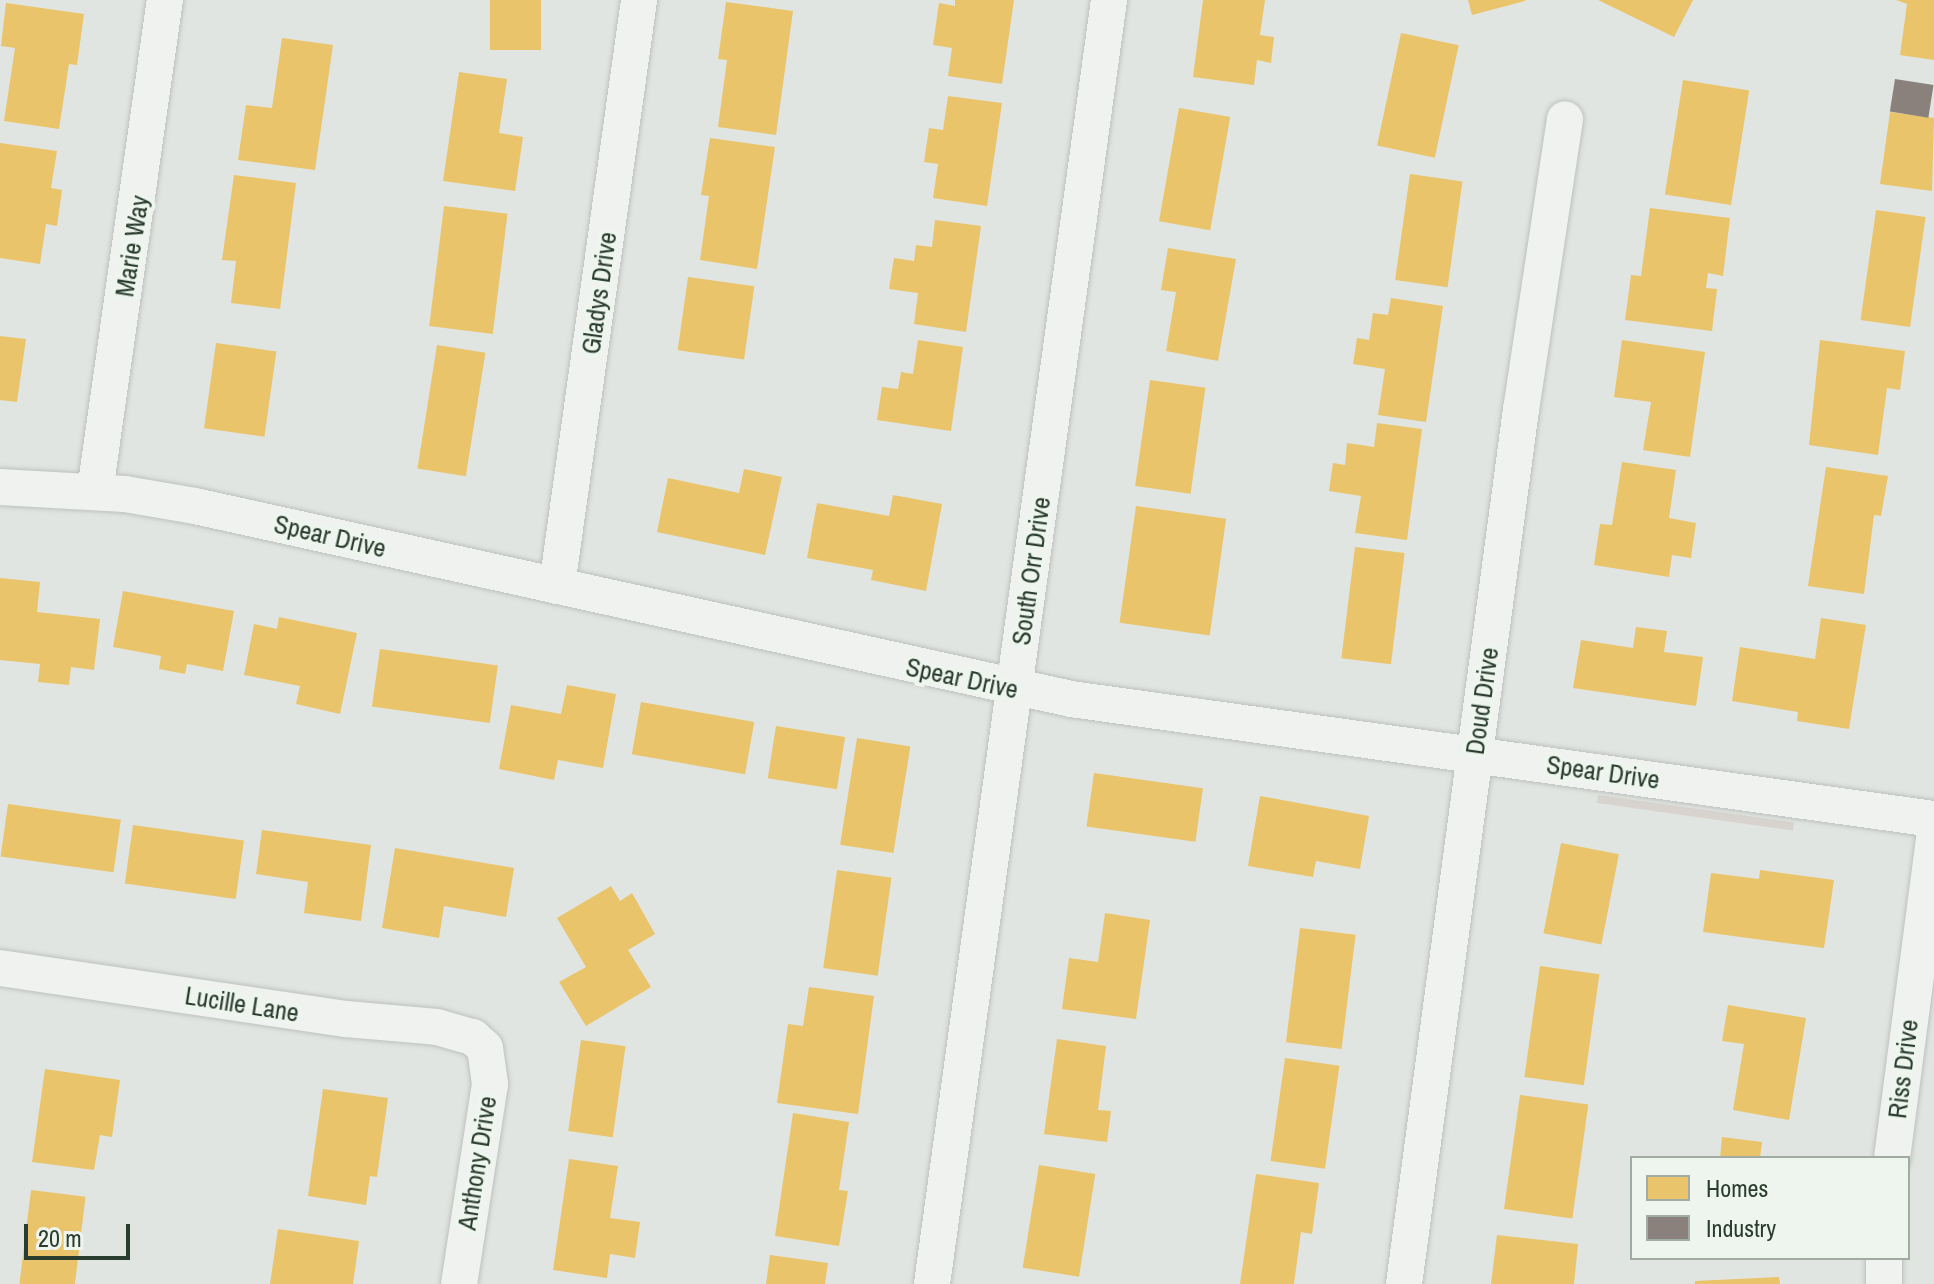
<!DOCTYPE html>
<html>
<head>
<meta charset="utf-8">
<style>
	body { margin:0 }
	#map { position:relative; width:1934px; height:1284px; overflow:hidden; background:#e1e5e1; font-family:"Archivo Narrow",sans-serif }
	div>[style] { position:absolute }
	.green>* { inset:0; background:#d8d3cf; transform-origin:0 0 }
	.homes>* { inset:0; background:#e9c46a; transform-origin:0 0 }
	.industry>* { inset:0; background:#8a817c; transform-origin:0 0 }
	.roads { filter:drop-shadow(0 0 2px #bdc1be) drop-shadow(0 0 2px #bdc1be) }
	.minor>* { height:36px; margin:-18px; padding:0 18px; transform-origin:18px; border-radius:18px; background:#f0f2f0 }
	span { translate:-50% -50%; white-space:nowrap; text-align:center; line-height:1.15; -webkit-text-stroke:8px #eef5ef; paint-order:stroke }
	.street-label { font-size:26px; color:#2a3c2d }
	.legend { position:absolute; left:1630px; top:1156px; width:280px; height:104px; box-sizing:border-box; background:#eef5ef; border:2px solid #a0aba1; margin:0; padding:10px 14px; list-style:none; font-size:24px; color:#2a3c2d }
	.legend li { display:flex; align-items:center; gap:16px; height:40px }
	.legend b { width:40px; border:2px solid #a0aba1 }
	.scale { position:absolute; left:24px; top:1224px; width:106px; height:36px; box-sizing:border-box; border:4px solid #2a3c2d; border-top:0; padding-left:10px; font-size:24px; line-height:28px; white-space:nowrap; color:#2a3c2d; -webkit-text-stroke:6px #eef5ef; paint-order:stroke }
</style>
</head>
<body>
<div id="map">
	<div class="green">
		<div style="left:1598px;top:795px;width:198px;height:8px;rotate:8deg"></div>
	</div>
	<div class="homes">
		<div style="left:490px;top:0;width:51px;height:50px"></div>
		<div style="clip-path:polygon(955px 0,1014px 0,1002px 84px,948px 76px,952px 48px,933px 45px,939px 3px,955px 6px)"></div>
		<div style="clip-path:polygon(1203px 0,1265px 0,1260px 35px,1274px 37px,1271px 63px,1257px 60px,1254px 85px,1193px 77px)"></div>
		<div style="clip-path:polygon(1468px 0,1525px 0,1525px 1px,1472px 15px)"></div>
		<div style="clip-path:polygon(1598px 0,1693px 0,1674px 37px)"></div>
		<div style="clip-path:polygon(1934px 0,1934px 60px,1900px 55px,1907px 4px,1896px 0)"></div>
		<div style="clip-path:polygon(726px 2px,793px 11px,776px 135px,718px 127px,727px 60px,718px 59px)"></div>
		<div style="clip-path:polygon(6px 3px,84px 14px,77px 65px,69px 64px,59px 129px,4px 121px,15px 48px,1px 46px)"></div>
		<div style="left:1401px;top:33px;width:59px;height:115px;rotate:12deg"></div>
		<div style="clip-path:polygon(282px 38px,333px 45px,315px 170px,238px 160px,246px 105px,272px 108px)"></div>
		<div style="clip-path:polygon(459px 72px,507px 79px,499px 133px,523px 137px,515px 191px,443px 181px)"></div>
		<div style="left:1683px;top:80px;width:67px;height:116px;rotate:9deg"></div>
		<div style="clip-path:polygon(948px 96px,1002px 103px,987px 206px,933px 198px,938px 164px,924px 162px,929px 128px,943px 130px)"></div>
		<div style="left:1179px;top:108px;width:52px;height:115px;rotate:10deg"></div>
		<div style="clip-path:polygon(1890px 112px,1934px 118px,1932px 191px,1880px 184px)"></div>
		<div style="clip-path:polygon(710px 138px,775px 147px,757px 269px,700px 260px,709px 196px,701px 195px)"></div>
		<div style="clip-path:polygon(0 143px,57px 151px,51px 188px,62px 190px,57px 226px,46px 224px,40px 264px,0 258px)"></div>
		<div style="left:1410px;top:174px;width:53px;height:107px;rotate:8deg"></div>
		<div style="clip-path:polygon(234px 175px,296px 183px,280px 309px,231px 303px,236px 261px,222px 260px)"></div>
		<div style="left:444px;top:206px;width:64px;height:121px;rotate:7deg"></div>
		<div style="clip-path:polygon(1650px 208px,1730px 218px,1723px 276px,1708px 273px,1706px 288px,1717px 289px,1712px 331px,1625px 320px,1631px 275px,1641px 276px)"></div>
		<div style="left:1876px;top:210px;width:50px;height:111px;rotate:8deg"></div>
		<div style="clip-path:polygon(935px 220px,981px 226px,966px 332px,914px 324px,918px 293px,889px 289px,894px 258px,914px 261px,916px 245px,932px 247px)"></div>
		<div style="clip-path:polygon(1168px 248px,1236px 259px,1218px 361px,1166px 351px,1176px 292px,1161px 290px)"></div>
		<div style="left:688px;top:277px;width:67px;height:74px;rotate:8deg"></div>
		<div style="clip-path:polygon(1391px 298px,1443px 306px,1426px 422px,1378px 415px,1385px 369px,1353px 364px,1357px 338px,1369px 340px,1373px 313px,1388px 315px)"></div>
		<div style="clip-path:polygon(0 336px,26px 339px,17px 402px,0 400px)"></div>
		<div style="clip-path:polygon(918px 340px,963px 347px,951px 431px,877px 420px,882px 387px,898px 389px,901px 372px,913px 374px)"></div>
		<div style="clip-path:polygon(1622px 340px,1705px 352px,1690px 457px,1643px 450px,1651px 402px,1614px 397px)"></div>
		<div style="clip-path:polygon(1820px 340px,1905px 351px,1900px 390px,1887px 388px,1878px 455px,1809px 445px)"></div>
		<div style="left:216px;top:343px;width:61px;height:86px;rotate:8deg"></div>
		<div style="left:437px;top:345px;width:49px;height:125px;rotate:9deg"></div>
		<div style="left:1150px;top:380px;width:56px;height:107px;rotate:8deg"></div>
		<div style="clip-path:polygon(1377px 423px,1422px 429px,1407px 540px,1355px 533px,1361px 496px,1329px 491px,1333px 463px,1345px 465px,1347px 443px,1374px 447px)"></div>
		<div style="clip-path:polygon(1622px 462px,1676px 470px,1669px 518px,1696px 523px,1691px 558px,1672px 555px,1669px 577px,1594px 565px,1600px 524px,1612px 525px)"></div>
		<div style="clip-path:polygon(1826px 467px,1888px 476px,1881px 516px,1874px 515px,1864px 594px,1808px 586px)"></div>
		<div style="clip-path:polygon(744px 469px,782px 477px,765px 555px,657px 532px,668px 478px,739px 493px)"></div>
		<div style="clip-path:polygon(893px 495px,942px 504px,926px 591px,871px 580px,873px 570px,807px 558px,817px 503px,889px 516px)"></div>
		<div style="left:1136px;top:506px;width:91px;height:118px;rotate:8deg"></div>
		<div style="left:1355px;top:547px;width:50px;height:112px;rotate:7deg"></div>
		<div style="clip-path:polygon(0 578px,40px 582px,37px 612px,100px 619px,94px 670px,71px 667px,69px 685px,38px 682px,40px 664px,0 660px)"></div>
		<div style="clip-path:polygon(123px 591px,234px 611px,223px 671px,187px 664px,185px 674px,159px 669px,161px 656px,113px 647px)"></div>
		<div style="clip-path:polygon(279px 617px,357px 633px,340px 714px,296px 704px,300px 686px,244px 675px,254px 624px,277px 629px)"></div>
		<div style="clip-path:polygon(1821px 618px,1866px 625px,1849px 729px,1797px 721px,1798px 712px,1732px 701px,1740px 647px,1815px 659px)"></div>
		<div style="clip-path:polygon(1636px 627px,1667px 631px,1664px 652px,1703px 657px,1696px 706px,1573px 688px,1581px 640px,1633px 648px)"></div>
		<div style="left:380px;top:649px;width:119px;height:58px;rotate:8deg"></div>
		<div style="clip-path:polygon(567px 685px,616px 694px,603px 768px,558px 760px,554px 780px,499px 769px,511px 705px,561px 714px)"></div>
		<div style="left:641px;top:702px;width:115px;height:53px;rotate:10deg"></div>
		<div style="left:776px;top:726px;width:70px;height:53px;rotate:9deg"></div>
		<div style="left:857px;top:738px;width:54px;height:108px;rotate:9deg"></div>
		<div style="left:1094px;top:773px;width:110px;height:54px;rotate:8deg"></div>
		<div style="clip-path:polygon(1260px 796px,1369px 816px,1360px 869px,1316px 861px,1313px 877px,1248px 866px)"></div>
		<div style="left:8px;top:804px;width:114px;height:53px;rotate:8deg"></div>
		<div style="left:133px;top:825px;width:112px;height:59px;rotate:8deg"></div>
		<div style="clip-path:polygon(262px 830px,371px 845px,361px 921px,304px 913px,308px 882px,256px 874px)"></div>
		<div style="left:1561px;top:843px;width:59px;height:92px;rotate:11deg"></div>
		<div style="clip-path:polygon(395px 848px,514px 868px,506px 917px,444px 906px,439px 938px,382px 928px)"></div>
		<div style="left:837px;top:870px;width:55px;height:99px;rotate:8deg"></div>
		<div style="clip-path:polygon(1760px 870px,1834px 880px,1824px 948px,1703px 932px,1711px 873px,1759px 879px)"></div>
		<div style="clip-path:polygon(611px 886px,620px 901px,632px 893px,655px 934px,628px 950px,651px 987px,586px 1026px,559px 982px,586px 967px,557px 918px)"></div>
		<div style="clip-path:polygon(1105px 913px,1150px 920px,1136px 1019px,1062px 1009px,1069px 958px,1098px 962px)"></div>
		<div style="left:1300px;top:928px;width:56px;height:115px;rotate:7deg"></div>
		<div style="left:1540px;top:966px;width:60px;height:112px;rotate:8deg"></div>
		<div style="clip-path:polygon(809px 987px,874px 996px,858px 1114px,777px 1103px,788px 1024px,803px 1026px)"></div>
		<div style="clip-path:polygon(1728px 1005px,1806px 1018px,1789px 1120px,1733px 1110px,1744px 1044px,1722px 1041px)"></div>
		<div style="clip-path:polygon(1057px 1039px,1106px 1046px,1098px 1110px,1111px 1111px,1107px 1142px,1044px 1134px)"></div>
		<div style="left:581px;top:1040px;width:45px;height:92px;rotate:8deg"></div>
		<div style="left:1285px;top:1058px;width:55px;height:104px;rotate:8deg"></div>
		<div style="clip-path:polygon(45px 1069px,120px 1080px,112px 1137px,100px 1135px,94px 1170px,32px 1162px)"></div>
		<div style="clip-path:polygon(323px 1089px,388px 1098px,377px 1177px,370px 1176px,366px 1205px,308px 1196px)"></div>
		<div style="left:1520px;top:1095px;width:69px;height:115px;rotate:8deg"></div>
		<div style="clip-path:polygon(793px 1113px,849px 1122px,839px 1190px,848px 1191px,839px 1246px,775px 1236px)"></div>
		<div style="clip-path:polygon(1722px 1137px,1762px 1142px,1760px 1158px,1720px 1158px)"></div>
		<div style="clip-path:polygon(569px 1159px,618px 1166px,610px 1218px,640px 1222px,635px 1258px,610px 1254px,607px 1278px,553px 1270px)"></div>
		<div style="left:1039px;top:1165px;width:57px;height:104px;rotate:9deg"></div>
		<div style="clip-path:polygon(1256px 1174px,1319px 1183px,1312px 1234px,1301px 1232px,1294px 1284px,1240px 1284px)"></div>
		<div style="left:31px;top:1190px;width:55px;height:95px;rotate:7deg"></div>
		<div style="clip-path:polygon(278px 1229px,359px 1241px,353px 1284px,270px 1284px)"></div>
		<div style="clip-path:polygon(1497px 1235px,1578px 1244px,1574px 1284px,1491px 1284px)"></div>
		<div style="clip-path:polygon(770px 1255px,828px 1263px,825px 1284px,766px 1284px)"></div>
		<div style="clip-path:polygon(1779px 1277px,1780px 1284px,1695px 1284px,1695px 1281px)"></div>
	</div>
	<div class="industry">
		<div style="left:1895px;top:79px;width:39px;height:33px;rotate:9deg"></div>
	</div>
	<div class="roads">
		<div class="minor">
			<div style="left:0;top:487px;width:125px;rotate:3.2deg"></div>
			<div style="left:125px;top:494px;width:71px;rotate:9.7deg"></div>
			<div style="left:195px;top:506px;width:897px;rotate:12.42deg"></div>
			<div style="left:1071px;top:699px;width:871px;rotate:7.92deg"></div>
			<div style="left:95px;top:491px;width:496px;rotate:-81.9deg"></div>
			<div style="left:557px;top:586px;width:592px;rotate:-82.03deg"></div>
			<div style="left:0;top:968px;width:350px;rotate:8.4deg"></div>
			<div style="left:346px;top:1019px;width:91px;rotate:5deg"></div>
			<div style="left:437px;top:1027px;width:37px;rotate:16deg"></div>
			<div style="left:473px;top:1037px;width:16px;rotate:43deg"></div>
			<div style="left:485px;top:1048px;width:36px;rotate:82deg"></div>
			<div style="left:490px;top:1084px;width:202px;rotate:98.8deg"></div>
			<div style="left:1892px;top:1158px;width:324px;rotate:-82.5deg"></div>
			<div style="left:932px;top:1284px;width:1296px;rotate:-82.15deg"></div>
			<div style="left:1404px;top:1284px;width:882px;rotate:-82.38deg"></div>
			<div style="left:1521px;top:410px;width:294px;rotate:-81.4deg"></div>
			<div style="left:1884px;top:1284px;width:26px;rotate:-90deg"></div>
		</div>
	</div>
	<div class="street-label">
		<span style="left:132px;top:246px;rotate:-81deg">Marie Way</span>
		<span style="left:599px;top:293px;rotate:-82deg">Gladys Drive</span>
		<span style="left:330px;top:536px;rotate:13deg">Spear Drive</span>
		<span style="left:1031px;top:571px;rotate:-82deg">South Orr Drive</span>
		<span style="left:962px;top:678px;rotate:12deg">Spear Drive</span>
		<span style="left:1482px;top:701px;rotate:-82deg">Doud Drive</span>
		<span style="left:1603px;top:772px;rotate:8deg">Spear Drive</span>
		<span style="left:242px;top:1004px;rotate:9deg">Lucille Lane</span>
		<span style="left:1903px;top:1069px;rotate:-83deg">Riss Drive</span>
		<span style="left:477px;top:1163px;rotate:-81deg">Anthony Drive</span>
	</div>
	<ul class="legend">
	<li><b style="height:22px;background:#e9c46a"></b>Homes</li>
	<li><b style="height:22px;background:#8a817c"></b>Industry</li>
	</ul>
	<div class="scale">20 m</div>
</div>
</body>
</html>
